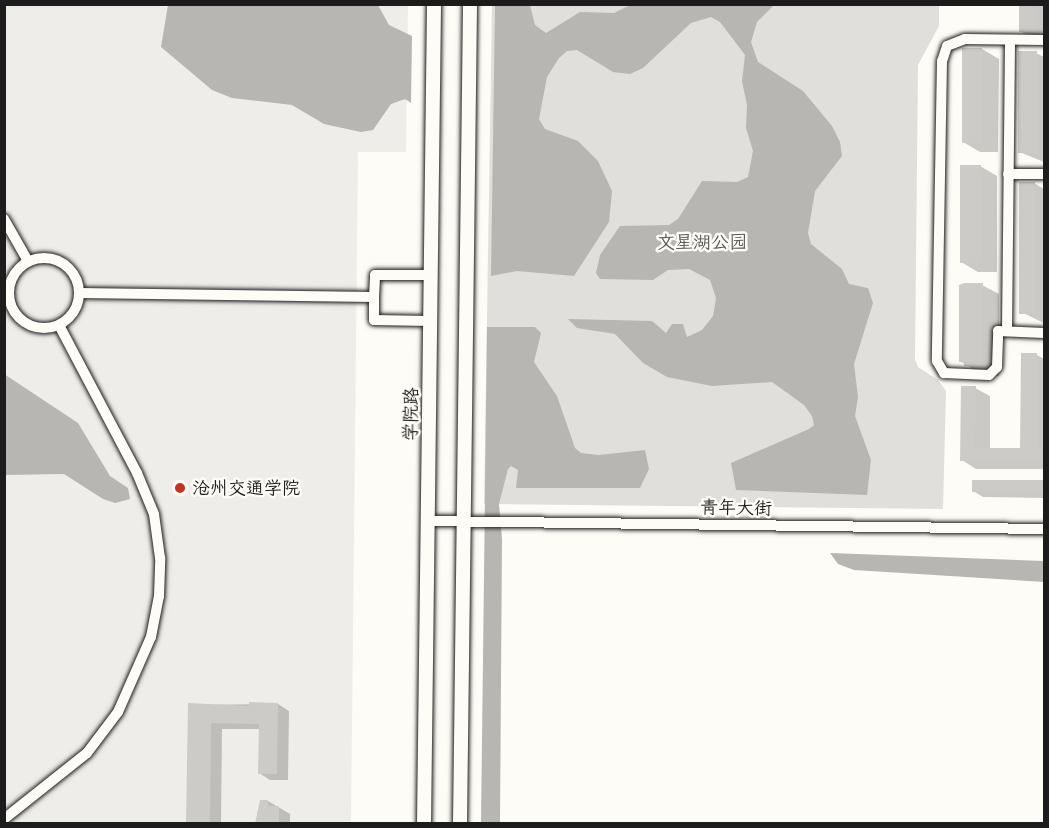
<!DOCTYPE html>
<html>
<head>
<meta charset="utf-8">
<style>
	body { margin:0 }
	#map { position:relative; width:1049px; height:828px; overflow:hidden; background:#fdfcf7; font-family:Sriracha,"LXGW WenKai TC",sans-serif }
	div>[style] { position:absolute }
	.built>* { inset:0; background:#eeede9 }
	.green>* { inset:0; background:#e0dfdb }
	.water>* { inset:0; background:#b7b6b2 }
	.shadow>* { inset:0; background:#0003 }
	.building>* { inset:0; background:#cccbc8; transform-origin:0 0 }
	.roads { filter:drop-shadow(0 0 2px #1c1c1c) drop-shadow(0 0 2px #1c1c1c) }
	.minor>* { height:10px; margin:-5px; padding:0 5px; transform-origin:5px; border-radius:5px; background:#fdfcf7 }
	.minor>.ring { margin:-5px; padding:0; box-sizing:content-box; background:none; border:10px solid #fdfcf7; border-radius:50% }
	.major>* { height:14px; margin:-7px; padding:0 7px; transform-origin:7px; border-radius:7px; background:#fdfcf7 }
	.dots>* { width:16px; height:16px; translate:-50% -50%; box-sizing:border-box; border:3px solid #fdfcf7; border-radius:50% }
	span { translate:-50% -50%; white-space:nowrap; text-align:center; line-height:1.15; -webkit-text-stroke:5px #fdfcf7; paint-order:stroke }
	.park-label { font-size:18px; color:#575655 }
	.street-label { font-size:18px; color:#1c1c1c }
	.poi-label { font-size:18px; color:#1c1c1c }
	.left { translate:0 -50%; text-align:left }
	.frame { position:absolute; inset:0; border:6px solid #1c1c1c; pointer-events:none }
</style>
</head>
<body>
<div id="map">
	<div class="built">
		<div style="clip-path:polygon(5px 5px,408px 5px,406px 152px,358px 152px,351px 823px,5px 824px)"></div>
	</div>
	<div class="green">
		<div style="clip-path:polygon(492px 5px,939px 5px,939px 26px,918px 65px,915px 359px,918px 367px,938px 380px,946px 391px,943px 509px,484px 504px)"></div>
	</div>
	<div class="water">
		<div style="clip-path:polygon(632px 4px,774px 5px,757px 22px,751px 42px,758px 62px,803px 91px,832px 126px,840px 142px,842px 156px,815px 191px,808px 233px,811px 244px,842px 269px,849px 284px,868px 288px,873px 303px,854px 364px,858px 397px,855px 416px,871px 460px,867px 495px,736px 490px,731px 463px,809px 429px,814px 425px,812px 416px,804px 405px,772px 382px,712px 386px,667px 377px,643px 363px,615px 334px,577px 328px,568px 319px,652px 321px,666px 333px,672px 324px,683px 324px,687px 337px,702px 330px,713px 316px,716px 298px,710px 280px,689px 269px,668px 270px,653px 280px,600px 279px,596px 273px,600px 255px,620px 226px,669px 225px,678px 219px,702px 181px,737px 182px,748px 177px,753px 151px,746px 128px,747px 105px,742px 81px,745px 55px,720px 22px,711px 17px,691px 23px,643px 68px,630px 74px,613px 72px,577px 50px,567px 51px,559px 58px,547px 77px,539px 119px,545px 129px,578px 141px,598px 161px,612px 191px,609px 222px,574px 276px,517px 271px,491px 276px,495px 5px,530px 5px,535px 25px,546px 33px,580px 12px,614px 13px)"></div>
		<div style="clip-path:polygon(168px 5px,378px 5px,389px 25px,412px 36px,411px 103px,405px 99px,391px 104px,373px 130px,361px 132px,324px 124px,292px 105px,232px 98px,212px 90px,161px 47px)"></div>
		<div style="clip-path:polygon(487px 327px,535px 327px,541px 333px,534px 362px,557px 396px,575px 448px,581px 453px,599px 455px,645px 450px,649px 469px,640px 488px,516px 488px,518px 470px,511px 466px,508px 469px,499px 504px,502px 539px,500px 823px,481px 824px)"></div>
		<div style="clip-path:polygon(4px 374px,78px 423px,110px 476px,128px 488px,130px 499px,115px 503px,103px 499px,64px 474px,5px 475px)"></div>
		<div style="clip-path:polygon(830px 553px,1044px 561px,1044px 582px,854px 570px,838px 564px)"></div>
	</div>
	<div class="shadow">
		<div style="clip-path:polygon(1020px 4px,1044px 4px,1044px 38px,1033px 38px,1020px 31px)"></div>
		<div style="clip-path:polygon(982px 49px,999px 59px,998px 152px,980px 152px,963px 142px)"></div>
		<div style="clip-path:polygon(1036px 53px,1044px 57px,1044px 162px,1019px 152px)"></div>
		<div style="clip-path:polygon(980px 166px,997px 176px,997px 272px,978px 272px,961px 262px)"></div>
		<div style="clip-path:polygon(1034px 183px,1044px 189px,1044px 323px,1023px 313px)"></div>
		<div style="clip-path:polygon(982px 285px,999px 294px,999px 376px,983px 375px,960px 361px)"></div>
		<div style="clip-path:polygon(1037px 355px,1044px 359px,1044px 469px,976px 469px,962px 460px,975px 388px,990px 396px,990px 449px,1022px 450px)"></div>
		<div style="clip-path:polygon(973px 481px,1044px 481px,1044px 498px,983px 497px,973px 491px)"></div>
		<div style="clip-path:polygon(278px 704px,289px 711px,288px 780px,270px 780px,259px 773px,260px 729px,222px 729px,221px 824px,187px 824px,190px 705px)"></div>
		<div style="clip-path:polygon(268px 801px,290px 814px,290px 824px,257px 824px,257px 812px,262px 812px)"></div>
	</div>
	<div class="building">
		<div style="left:1019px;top:4px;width:17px;height:28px"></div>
		<div style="left:962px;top:48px;width:20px;height:95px"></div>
		<div style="left:1018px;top:51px;width:19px;height:102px"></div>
		<div style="left:960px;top:165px;width:21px;height:98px"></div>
		<div style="left:1019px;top:182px;width:16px;height:132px"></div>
		<div style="clip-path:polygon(964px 283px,983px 283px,982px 367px,964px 366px,964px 362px,959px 362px,959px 285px)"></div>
		<div style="clip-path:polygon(1021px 353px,1037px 353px,1037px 448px,1044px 448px,1044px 461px,960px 461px,961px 386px,976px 386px,975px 448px,1020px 448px)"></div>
		<div style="left:972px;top:480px;width:72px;height:12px"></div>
		<div style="clip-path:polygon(249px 702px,278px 703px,277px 774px,258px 774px,259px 724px,211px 723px,210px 824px,186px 824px,188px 703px,249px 706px)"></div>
		<div style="clip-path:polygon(260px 800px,268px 800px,268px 806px,279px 806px,279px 824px,255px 824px)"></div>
	</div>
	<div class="roads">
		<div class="minor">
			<div style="left:1044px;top:40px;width:79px;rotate:-179.3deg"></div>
			<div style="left:965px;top:39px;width:19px;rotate:159deg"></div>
			<div style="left:947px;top:46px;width:16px;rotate:108deg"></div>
			<div style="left:942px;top:61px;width:300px;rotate:91deg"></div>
			<div style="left:937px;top:361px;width:14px;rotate:60deg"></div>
			<div style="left:944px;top:373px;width:45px;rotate:2.5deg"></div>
			<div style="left:989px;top:375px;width:11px;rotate:-45deg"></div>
			<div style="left:997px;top:367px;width:36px;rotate:-88deg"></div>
			<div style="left:998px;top:331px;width:46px;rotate:2.5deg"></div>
			<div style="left:1008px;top:174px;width:36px"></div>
			<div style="left:4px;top:219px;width:48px;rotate:60.3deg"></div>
			<div class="ring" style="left:9px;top:258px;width:60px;height:60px"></div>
			<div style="left:79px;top:293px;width:295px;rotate:0.8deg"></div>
			<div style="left:430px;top:321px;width:56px;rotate:-179deg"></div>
			<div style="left:374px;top:320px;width:23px;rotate:-90deg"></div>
			<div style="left:374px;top:297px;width:22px;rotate:-87deg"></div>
			<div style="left:375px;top:275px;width:56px"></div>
			<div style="left:1007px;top:331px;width:291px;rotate:-89.4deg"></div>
			<div style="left:427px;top:521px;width:617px;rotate:0.74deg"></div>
			<div style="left:4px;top:819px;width:106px;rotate:-38.5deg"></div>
			<div style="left:87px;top:753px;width:51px;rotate:-52.9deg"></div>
			<div style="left:118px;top:712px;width:82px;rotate:-66.3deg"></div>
			<div style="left:151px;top:637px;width:42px;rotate:-79deg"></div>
			<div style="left:159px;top:596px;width:38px;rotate:-88deg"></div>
			<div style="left:160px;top:558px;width:44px;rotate:-97.8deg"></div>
			<div style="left:154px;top:514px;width:44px;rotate:-112.5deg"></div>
			<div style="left:137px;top:473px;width:167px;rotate:-117.8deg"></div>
		</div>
		<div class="major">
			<div style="left:424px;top:824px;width:820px;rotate:-89.3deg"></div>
			<div style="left:460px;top:824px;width:820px;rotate:-89.3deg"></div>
		</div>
	</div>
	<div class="dots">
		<div style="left:180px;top:488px;background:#c8321e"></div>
	</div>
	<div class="park-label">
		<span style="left:702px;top:242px">文星湖公园</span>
	</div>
	<div class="street-label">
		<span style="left:411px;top:414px;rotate:-89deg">学院路</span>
		<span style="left:736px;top:508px;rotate:1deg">青年大街</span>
	</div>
	<div class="poi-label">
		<span class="left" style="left:192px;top:488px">沧州交通学院</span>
	</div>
	<div class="frame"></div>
</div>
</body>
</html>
